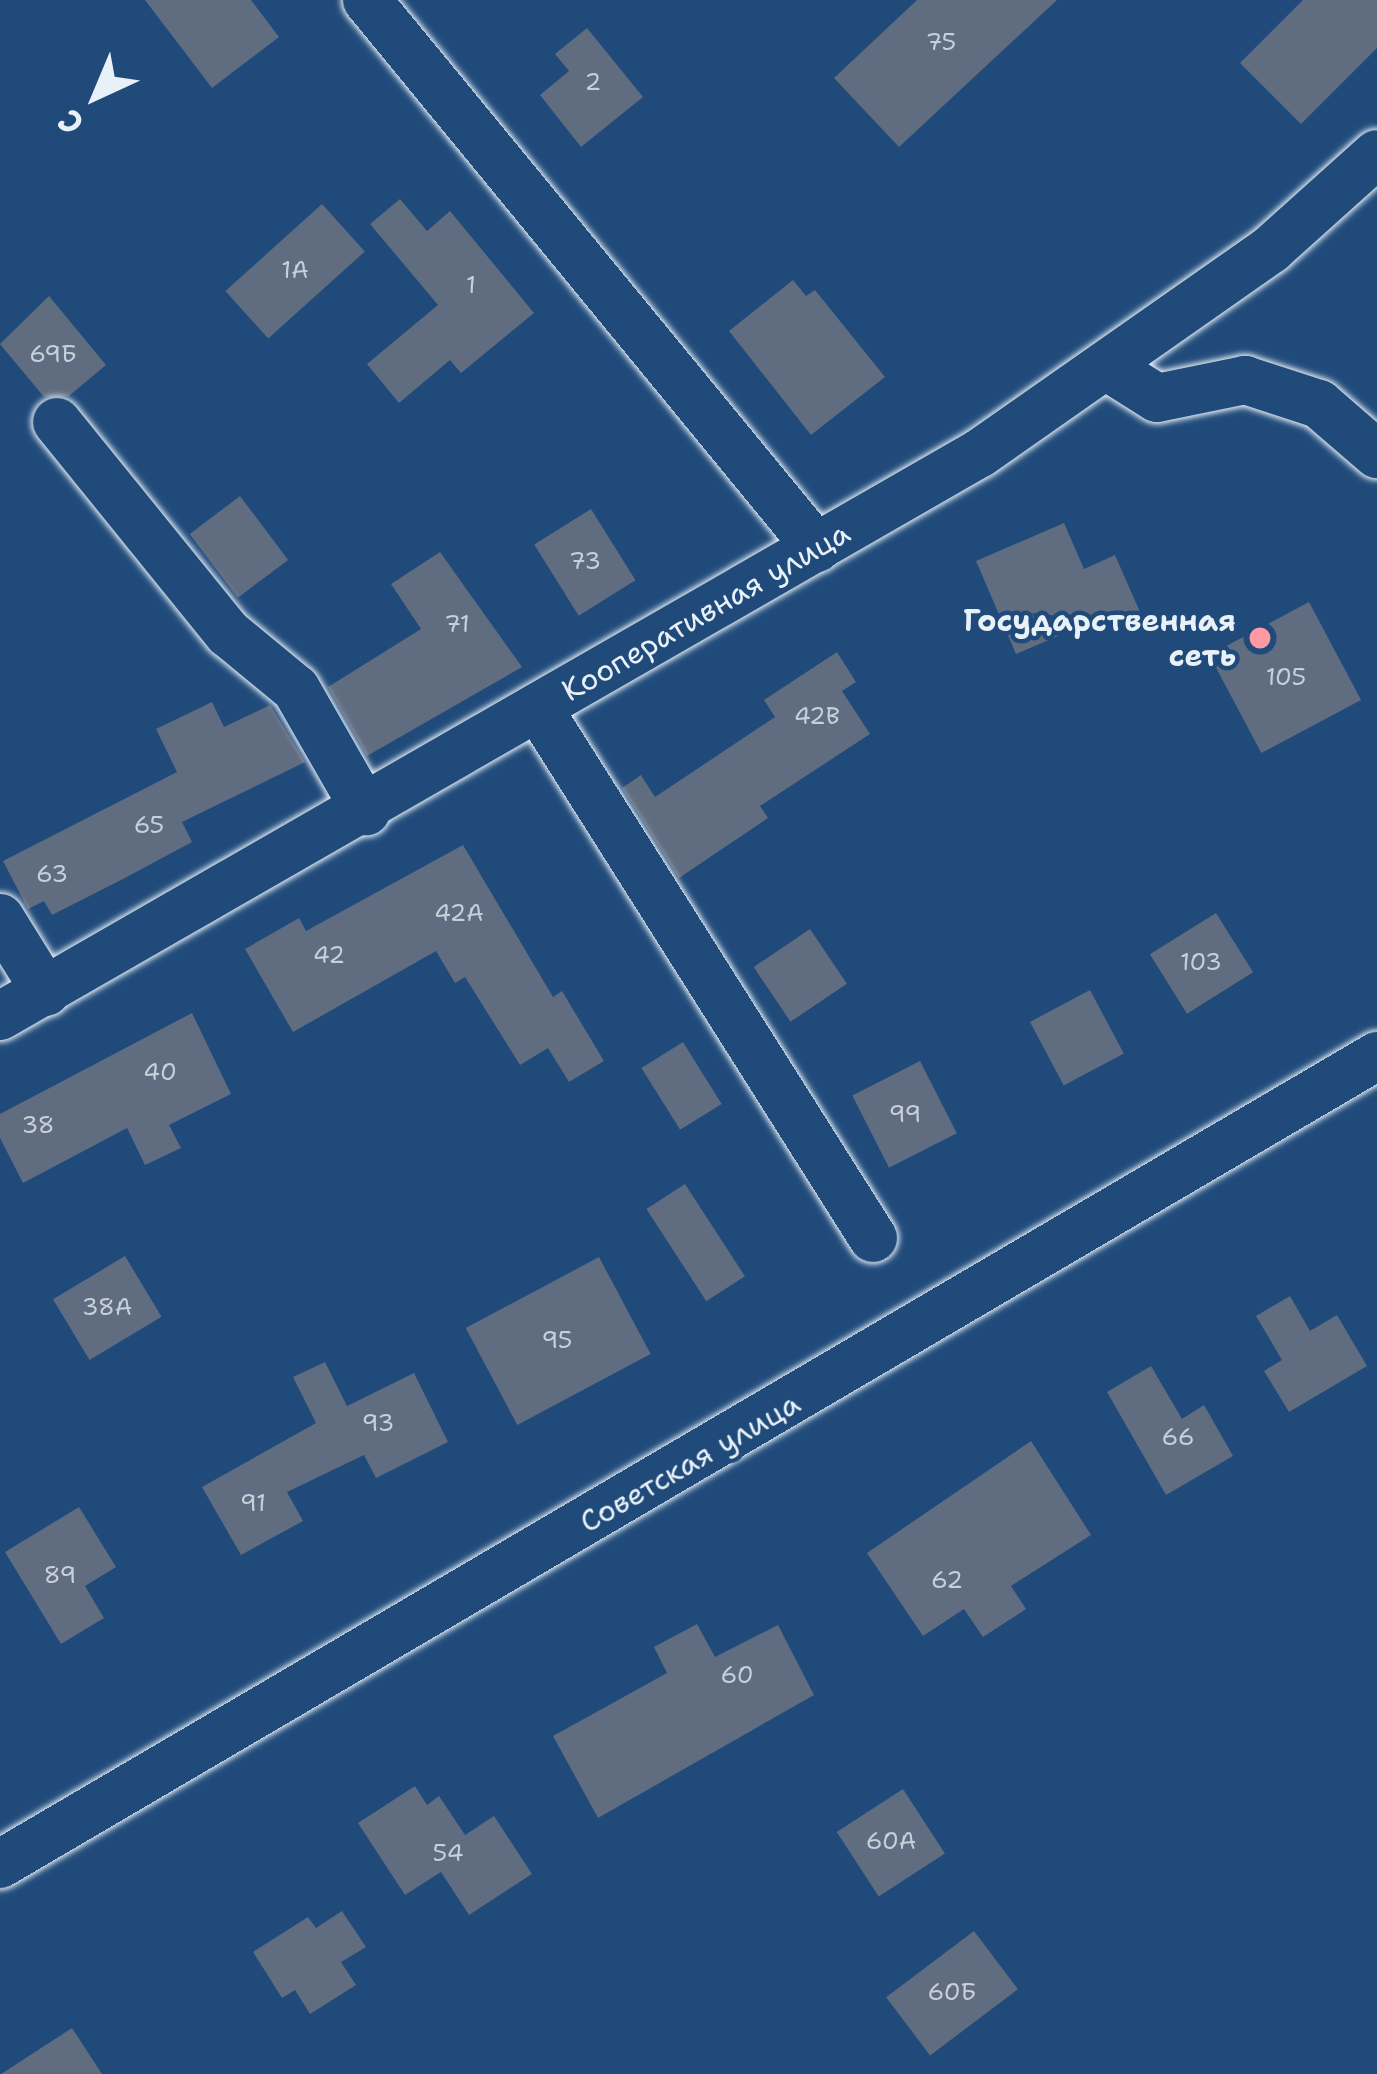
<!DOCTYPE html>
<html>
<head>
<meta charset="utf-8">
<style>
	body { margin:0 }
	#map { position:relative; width:1377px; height:2074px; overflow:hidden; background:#1f4a7a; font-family:"Shantell Sans",sans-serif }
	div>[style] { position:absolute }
	.building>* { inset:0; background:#606c80; transform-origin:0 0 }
	.roads { filter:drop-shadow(0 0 3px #e8f1f8) drop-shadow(0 0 3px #e8f1f8) }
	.minor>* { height:48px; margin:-24px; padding:0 24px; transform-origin:24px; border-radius:24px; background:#1f4a7a }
	.dots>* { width:33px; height:33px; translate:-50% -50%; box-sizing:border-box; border:6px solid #1f4a7a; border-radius:50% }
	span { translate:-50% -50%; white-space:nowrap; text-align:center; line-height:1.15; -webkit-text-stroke:9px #1f4a7a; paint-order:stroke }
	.number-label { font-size:24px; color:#c6d0da }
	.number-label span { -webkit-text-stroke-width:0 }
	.street-label { font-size:30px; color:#e8f1f8 }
	.poi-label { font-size:30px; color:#e8f1f8; font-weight:700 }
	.right { translate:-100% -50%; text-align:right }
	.north { position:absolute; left:36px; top:36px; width:120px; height:120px; -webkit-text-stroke:9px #1f4a7a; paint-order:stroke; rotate:224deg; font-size:33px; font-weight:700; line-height:48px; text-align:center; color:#e8f1f8 }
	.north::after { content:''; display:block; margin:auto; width:42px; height:54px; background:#e8f1f8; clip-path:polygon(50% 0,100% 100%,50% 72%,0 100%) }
</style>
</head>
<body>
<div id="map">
	<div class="building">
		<div style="clip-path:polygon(145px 0,251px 0,279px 37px,212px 88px)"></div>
		<div style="clip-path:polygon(917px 0,1057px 0,899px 147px,834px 78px)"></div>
		<div style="clip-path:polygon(1303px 0,1377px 0,1377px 48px,1301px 124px,1240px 63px)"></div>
		<div style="clip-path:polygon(587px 28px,643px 97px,581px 147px,540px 95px,569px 71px,555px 54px)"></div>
		<div style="clip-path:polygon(400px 199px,427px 231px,450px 211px,534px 313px,461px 373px,450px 360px,399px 403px,367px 364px,438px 305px,370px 224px)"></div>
		<div style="left:322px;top:204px;width:64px;height:130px;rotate:48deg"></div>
		<div style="clip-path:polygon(793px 280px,806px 296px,815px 290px,885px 377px,811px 435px,729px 331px)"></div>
		<div style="clip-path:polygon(49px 296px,106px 365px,69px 396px,44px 397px,0 344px)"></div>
		<div style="left:240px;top:496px;width:80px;height:63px;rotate:53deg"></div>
		<div style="left:591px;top:509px;width:84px;height:67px;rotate:58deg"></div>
		<div style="clip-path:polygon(1064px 523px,1084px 569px,1115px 555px,1140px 612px,1104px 628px,1100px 618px,1016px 654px,976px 561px)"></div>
		<div style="clip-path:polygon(440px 552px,522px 667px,367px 756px,328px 687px,421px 629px,391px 584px)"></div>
		<div style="left:1309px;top:602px;width:111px;height:113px;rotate:62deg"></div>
		<div style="clip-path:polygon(837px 652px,856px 682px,842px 691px,870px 734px,760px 806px,768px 818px,679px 878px,622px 788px,641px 775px,655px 797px,775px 717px,764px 700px)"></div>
		<div style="clip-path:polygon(212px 702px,224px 727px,270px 705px,305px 762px,182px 822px,192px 842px,123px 879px,52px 915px,44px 901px,28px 909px,3px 861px,177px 772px,156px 729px)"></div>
		<div style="clip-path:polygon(463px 845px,553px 997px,562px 991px,604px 1061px,569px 1082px,548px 1048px,520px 1065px,465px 977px,455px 983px,436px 951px,293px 1032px,245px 949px,299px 918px,306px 931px)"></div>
		<div style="left:1216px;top:913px;width:70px;height:78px;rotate:58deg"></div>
		<div style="left:810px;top:929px;width:66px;height:68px;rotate:56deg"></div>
		<div style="left:1090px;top:990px;width:72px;height:68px;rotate:62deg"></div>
		<div style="clip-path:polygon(192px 1013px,231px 1094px,169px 1125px,181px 1148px,145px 1165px,127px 1128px,23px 1183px,0 1138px,0 1114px)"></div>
		<div style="left:683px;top:1042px;width:73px;height:49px;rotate:58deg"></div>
		<div style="left:920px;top:1061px;width:81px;height:76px;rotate:63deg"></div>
		<div style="left:685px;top:1184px;width:110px;height:46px;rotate:57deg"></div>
		<div style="left:125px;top:1256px;width:71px;height:84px;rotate:59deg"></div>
		<div style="left:599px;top:1257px;width:110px;height:151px;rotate:62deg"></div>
		<div style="clip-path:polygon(1290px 1296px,1310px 1331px,1337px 1315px,1367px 1366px,1289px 1412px,1264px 1371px,1282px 1360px,1256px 1316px)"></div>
		<div style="clip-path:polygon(325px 1362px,347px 1406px,414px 1373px,448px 1442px,376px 1478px,364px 1455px,287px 1492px,303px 1521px,241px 1555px,202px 1487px,316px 1423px,293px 1377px)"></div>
		<div style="clip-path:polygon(1151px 1366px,1182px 1419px,1204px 1405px,1233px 1456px,1166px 1495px,1107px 1392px)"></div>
		<div style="clip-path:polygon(1031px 1441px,1091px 1535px,1011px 1586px,1026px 1609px,983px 1637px,964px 1609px,923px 1636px,867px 1553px)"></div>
		<div style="clip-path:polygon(79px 1507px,116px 1567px,85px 1586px,104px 1618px,61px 1644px,5px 1552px)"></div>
		<div style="clip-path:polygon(697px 1624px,715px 1657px,778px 1625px,814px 1695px,598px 1818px,553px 1736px,667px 1673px,654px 1647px)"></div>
		<div style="clip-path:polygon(415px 1786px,427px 1805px,439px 1796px,465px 1835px,494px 1816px,532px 1874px,469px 1915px,441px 1872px,405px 1895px,358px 1823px)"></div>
		<div style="left:903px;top:1789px;width:77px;height:79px;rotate:57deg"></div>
		<div style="clip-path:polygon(342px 1911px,366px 1947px,341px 1962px,356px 1985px,310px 2014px,295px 1990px,282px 1998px,253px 1952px,308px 1917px,316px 1928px)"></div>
		<div style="left:974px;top:1931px;width:73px;height:110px;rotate:53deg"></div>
		<div style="clip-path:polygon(72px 2028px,102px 2074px,1px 2074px)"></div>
	</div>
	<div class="roads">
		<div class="minor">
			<div style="left:367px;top:0;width:709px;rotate:50.61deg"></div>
			<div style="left:1106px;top:366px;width:60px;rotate:32.1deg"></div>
			<div style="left:1157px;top:398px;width:90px;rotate:-11.6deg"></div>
			<div style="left:1245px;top:380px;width:78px;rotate:18deg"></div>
			<div style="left:1319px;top:404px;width:77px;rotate:40.8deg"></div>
			<div style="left:57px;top:422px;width:272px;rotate:51deg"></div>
			<div style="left:228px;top:633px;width:88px;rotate:39.5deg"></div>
			<div style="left:296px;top:689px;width:141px;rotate:60.2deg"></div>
			<div style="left:538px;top:708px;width:627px;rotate:57.7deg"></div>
			<div style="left:0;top:918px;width:87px;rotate:58.1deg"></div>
			<div style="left:0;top:1016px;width:1130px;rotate:-29.88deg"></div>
			<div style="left:980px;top:453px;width:355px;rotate:-35deg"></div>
			<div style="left:1271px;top:249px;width:142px;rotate:-41.9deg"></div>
			<div style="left:0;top:1864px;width:1597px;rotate:-30.4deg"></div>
		</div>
	</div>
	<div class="dots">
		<div style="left:1260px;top:638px;background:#ff9aa2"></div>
	</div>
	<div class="number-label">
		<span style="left:941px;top:43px">75</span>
		<span style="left:593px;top:83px">2</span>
		<span style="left:295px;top:271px">1А</span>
		<span style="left:471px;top:286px">1</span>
		<span style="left:53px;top:355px">69Б</span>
		<span style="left:585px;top:562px">73</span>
		<span style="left:457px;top:625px">71</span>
		<span style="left:1286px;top:678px">105</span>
		<span style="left:817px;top:717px">42В</span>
		<span style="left:149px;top:826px">65</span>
		<span style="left:52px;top:875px">63</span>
		<span style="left:459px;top:914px">42А</span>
		<span style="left:329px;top:956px">42</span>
		<span style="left:1201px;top:963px">103</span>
		<span style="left:160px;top:1073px">40</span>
		<span style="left:905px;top:1115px">99</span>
		<span style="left:38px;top:1126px">38</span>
		<span style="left:107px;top:1308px">38А</span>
		<span style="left:557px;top:1341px">95</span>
		<span style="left:378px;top:1424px">93</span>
		<span style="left:1178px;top:1438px">66</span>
		<span style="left:253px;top:1504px">91</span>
		<span style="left:60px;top:1576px">89</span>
		<span style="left:947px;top:1581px">62</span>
		<span style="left:737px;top:1676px">60</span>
		<span style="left:891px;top:1842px">60А</span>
		<span style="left:448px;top:1854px">54</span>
		<span style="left:952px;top:1993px">60Б</span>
	</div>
	<div class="street-label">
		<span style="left:706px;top:612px;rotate:-30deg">Кооперативная улица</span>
		<span style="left:690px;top:1463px;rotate:-30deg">Советская улица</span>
	</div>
	<div class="poi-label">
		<span class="right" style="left:1236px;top:638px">Государственная<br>сеть</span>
	</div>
	<div class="north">С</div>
</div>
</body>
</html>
